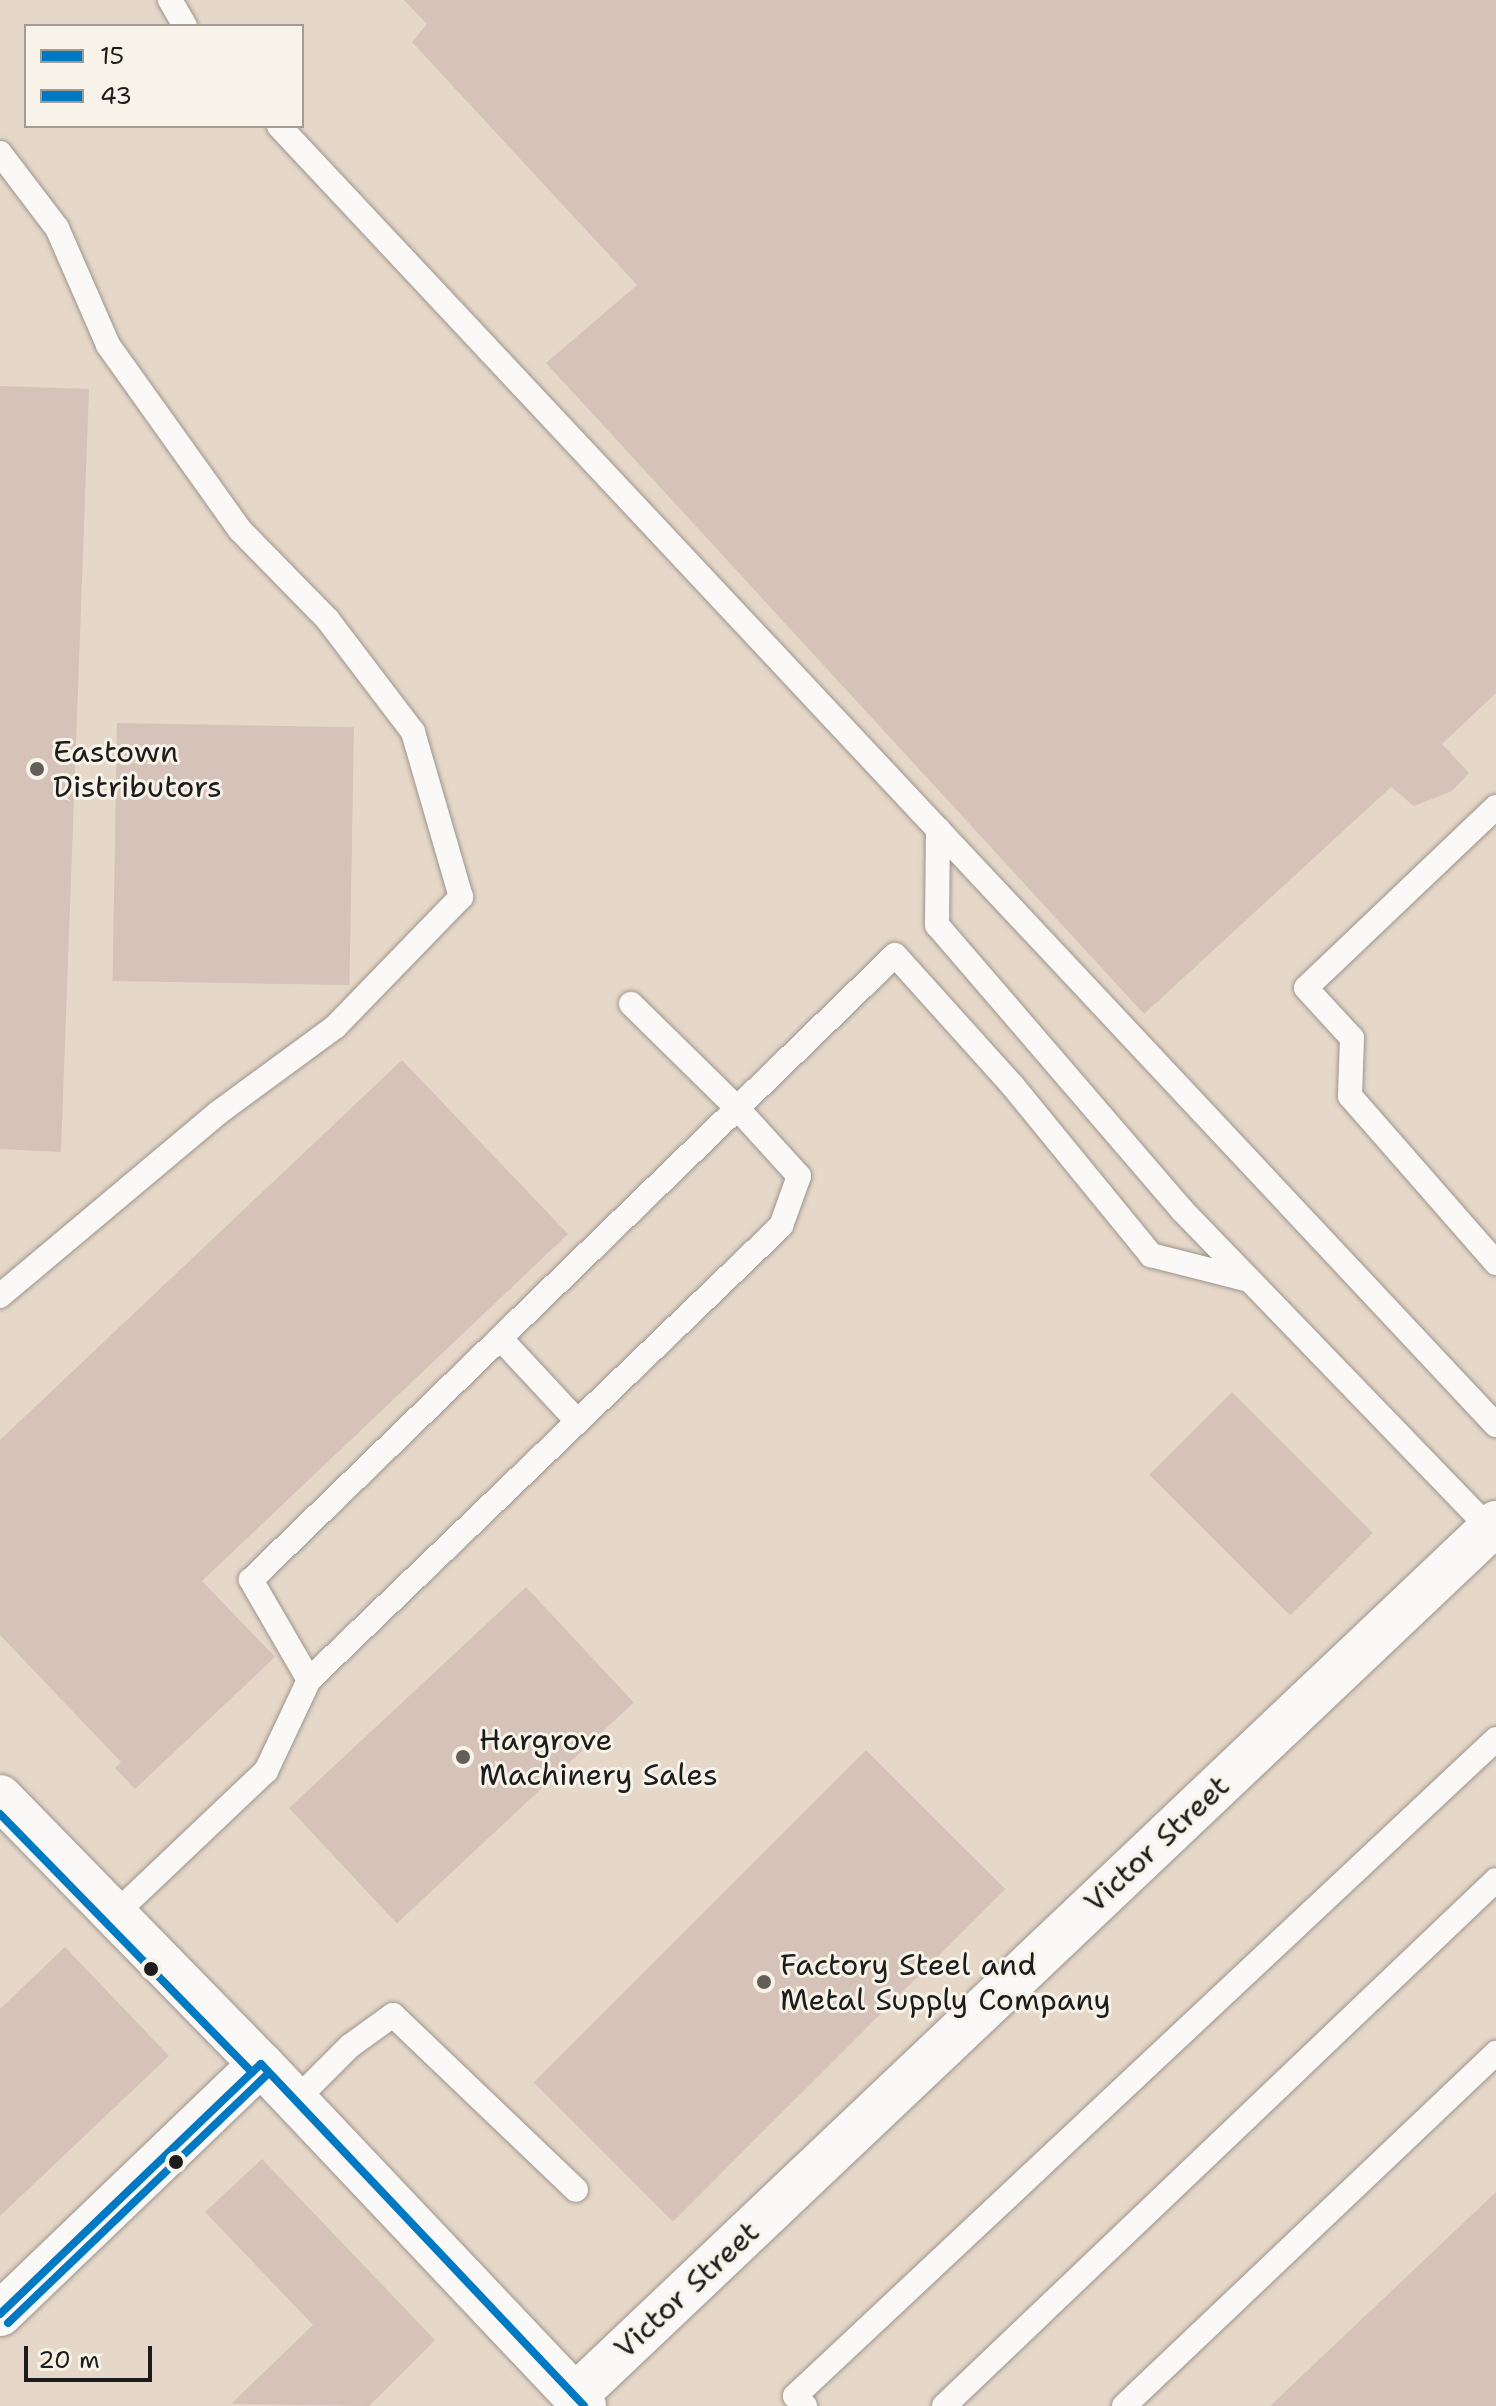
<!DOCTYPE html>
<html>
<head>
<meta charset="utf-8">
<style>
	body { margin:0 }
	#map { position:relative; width:1496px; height:2406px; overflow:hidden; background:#e6d8c9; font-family:"Shantell Sans",sans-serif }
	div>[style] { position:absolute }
	.building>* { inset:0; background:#d5c2b8; transform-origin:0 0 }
	.roads { filter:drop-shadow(0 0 2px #9d958c) drop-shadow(0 0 2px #9d958c) }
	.service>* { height:24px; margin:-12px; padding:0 12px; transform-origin:12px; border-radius:12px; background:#fbf9f7 }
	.minor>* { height:44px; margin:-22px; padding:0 22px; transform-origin:22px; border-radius:22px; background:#fbf9f7 }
	.tertiary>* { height:44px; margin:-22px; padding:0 22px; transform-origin:22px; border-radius:22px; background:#fbf9f7 }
	.bus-1>* { height:8px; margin:-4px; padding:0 4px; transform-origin:4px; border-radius:4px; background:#0079c2 }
	.bus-2>* { height:8px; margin:-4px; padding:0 4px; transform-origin:4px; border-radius:4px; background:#0079c2 }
	.dots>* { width:22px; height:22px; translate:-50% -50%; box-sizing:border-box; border:4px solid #f7f3e8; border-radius:50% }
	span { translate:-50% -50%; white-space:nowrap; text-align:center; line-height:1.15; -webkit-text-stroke:6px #f7f3e8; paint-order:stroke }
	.poi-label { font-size:30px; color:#1c1c1c }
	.left { translate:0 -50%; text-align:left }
	.street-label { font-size:30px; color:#1c1c1c }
	.legend { position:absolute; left:24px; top:24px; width:280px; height:104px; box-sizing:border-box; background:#f7f3e8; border:2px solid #9f9d96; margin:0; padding:10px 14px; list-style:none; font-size:24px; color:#1c1c1c }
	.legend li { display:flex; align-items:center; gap:16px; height:40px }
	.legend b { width:40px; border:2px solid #9f9d96 }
	.scale { position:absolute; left:24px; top:2346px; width:128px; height:36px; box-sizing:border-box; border:4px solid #1c1c1c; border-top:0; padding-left:10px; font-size:24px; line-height:28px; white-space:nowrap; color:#1c1c1c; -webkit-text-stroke:6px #f7f3e8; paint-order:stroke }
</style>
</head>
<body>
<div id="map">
	<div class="building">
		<div style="clip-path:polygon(404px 0,1496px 0,1496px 693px,1442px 744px,1469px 773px,1452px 791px,1414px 806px,1391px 787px,1144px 1014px,546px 363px,637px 285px,412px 42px,427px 24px)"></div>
		<div style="clip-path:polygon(0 386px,89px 389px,61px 1152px,0 1149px)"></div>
		<div style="left:117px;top:723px;width:237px;height:258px;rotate:1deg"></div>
		<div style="clip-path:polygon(402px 1060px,568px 1234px,202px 1581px,275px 1657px,135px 1789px,115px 1768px,121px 1762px,0 1635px,0 1440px)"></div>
		<div style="left:1232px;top:1392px;width:199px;height:117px;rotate:45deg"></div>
		<div style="left:526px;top:1587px;width:158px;height:324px;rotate:47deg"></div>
		<div style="left:866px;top:1750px;width:197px;height:470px;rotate:45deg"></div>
		<div style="clip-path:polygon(65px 1947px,169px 2056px,0 2216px,0 2009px)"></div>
		<div style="clip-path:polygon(262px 2159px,435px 2340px,369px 2406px,231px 2404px,313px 2325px,205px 2212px)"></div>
		<div style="clip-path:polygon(1496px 2192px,1496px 2406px,1270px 2406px)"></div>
	</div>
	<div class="roads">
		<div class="service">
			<div style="left:170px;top:0;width:30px;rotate:60deg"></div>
			<div style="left:279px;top:126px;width:1780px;rotate:46.87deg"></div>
			<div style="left:0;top:153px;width:94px;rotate:52.8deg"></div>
			<div style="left:57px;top:228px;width:128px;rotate:66.4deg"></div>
			<div style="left:108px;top:345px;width:227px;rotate:54.5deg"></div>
			<div style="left:240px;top:530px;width:126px;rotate:45.6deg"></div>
			<div style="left:328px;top:620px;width:141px;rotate:52.8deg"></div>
			<div style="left:413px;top:732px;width:172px;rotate:73.8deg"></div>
			<div style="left:461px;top:897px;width:181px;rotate:134.1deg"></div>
			<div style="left:335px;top:1027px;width:145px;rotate:143.7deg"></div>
			<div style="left:218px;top:1113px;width:285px;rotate:140deg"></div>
			<div style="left:1496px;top:807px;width:262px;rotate:136.4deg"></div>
			<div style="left:1306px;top:988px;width:68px;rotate:47.4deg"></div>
			<div style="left:1352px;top:1038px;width:58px;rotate:92deg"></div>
			<div style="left:1350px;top:1096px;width:222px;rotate:48.8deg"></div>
			<div style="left:938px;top:829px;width:96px;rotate:90.6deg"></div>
			<div style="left:937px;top:925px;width:376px;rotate:49.3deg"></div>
			<div style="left:1182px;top:1210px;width:452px;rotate:46deg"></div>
			<div style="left:501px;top:1339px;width:113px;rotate:47.1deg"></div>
			<div style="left:309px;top:1680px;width:116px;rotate:-120.1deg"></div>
			<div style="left:251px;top:1580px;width:897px;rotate:-44.14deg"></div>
			<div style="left:895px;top:955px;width:175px;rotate:48deg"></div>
			<div style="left:1012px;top:1085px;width:220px;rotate:50.7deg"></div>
			<div style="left:1151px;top:1255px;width:101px;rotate:14.3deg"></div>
			<div style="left:113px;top:1916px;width:211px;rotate:-43.5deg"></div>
			<div style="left:266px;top:1771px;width:101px;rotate:-64.7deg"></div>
			<div style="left:309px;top:1680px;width:655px;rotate:-43.89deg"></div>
			<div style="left:781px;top:1226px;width:53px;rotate:-70.2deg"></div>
			<div style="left:799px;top:1176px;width:91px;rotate:-132.3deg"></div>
			<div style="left:738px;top:1109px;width:150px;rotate:-135.5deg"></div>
			<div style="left:295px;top:2101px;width:78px;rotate:-45deg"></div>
			<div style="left:350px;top:2046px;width:53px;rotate:-35.8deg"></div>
			<div style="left:393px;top:2015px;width:253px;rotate:43.7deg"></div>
			<div style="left:805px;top:2406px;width:14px;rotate:-135deg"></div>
			<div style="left:795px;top:2396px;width:961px;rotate:-43.14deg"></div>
			<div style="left:944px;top:2406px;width:762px;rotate:-43.62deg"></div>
			<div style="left:1124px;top:2406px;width:513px;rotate:-43.5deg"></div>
		</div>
		<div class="minor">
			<div style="left:575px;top:2396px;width:1269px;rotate:-43.47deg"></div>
		</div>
		<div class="tertiary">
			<div style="left:0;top:1797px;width:373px;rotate:45.7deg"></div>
			<div style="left:261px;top:2064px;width:470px;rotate:46.6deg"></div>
			<div style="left:0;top:2314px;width:361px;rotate:-43.8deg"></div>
		</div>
	</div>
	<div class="bus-1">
		<div style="left:261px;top:2064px;width:470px;rotate:46.6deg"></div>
		<div style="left:0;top:2314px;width:361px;rotate:-43.8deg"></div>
	</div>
	<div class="bus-2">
		<div style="left:0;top:1814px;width:361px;rotate:45.7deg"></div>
		<div style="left:8px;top:2323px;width:361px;rotate:-43.8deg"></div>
	</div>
	<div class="dots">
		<div style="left:37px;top:769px;background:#635e59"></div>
		<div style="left:463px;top:1757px;background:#635e59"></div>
		<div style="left:151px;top:1969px;background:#1c1c1c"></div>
		<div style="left:764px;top:1982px;background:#635e59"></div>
		<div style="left:176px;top:2162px;background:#1c1c1c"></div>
	</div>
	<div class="poi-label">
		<span class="left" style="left:53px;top:769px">Eastown<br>Distributors</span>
		<span class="left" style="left:479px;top:1757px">Hargrove<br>Machinery Sales</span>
		<span class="left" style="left:780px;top:1982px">Factory Steel and<br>Metal Supply Company</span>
	</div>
	<div class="street-label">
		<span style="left:1157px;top:1844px;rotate:-43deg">Victor Street</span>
		<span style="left:687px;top:2290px;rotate:-43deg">Victor Street</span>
	</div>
	<ul class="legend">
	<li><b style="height:10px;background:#0079c2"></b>15</li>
	<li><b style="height:10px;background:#0079c2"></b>43</li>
	</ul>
	<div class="scale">20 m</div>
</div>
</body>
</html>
